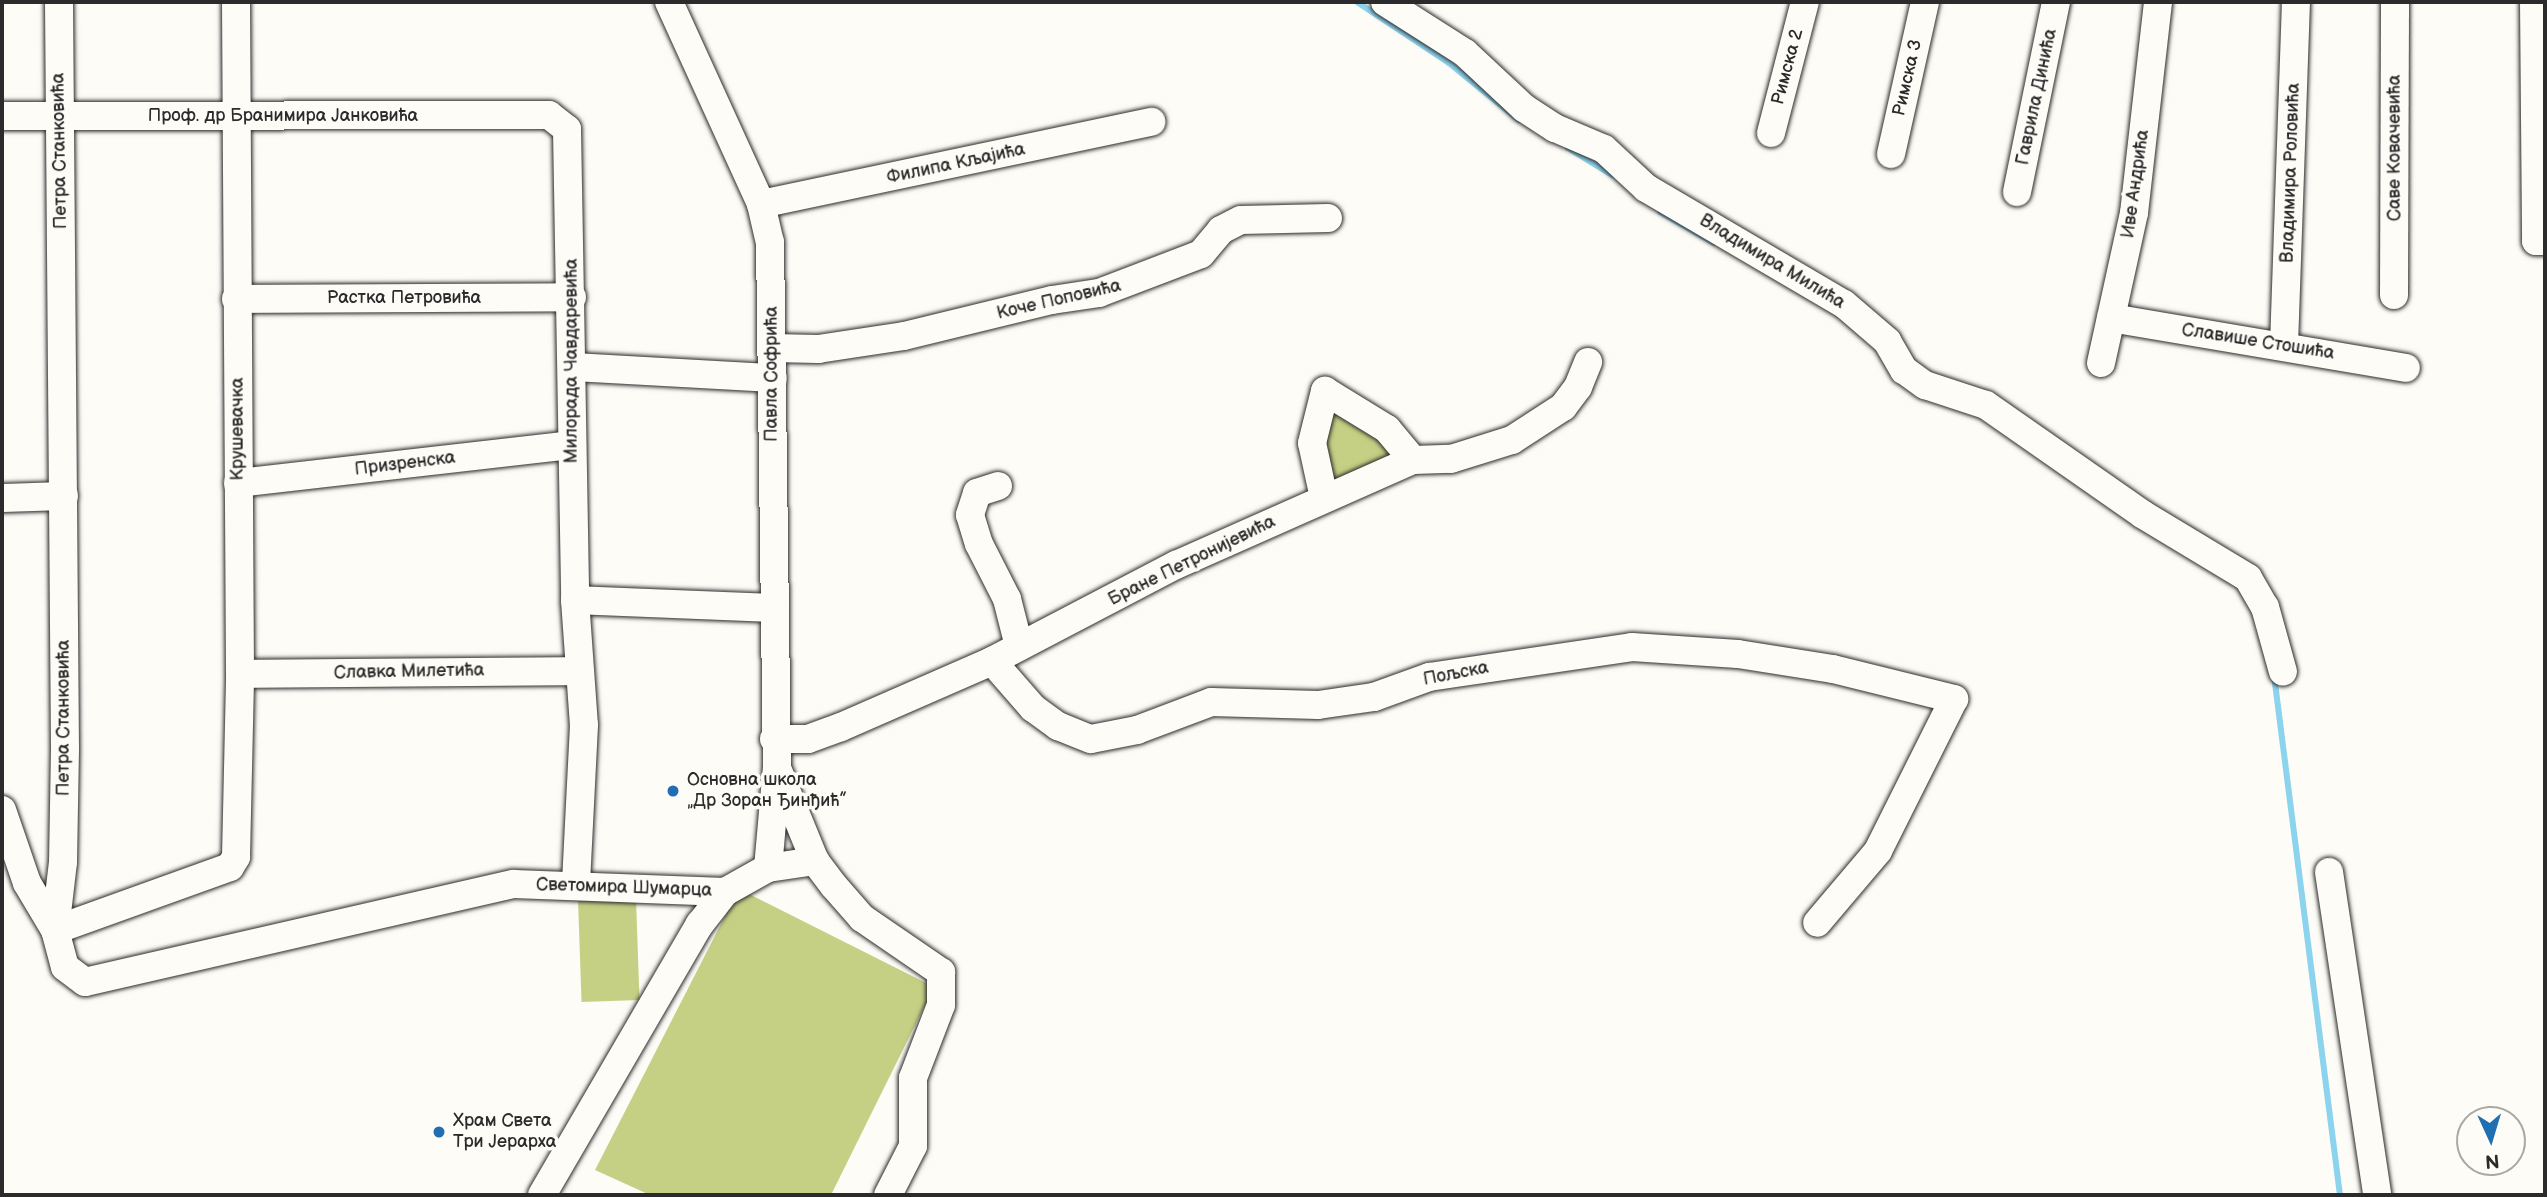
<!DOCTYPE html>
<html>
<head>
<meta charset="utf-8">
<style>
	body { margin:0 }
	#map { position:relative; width:2547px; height:1197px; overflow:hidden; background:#fdfcf7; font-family:"Balsamiq Sans",sans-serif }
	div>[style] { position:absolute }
	.green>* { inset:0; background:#c6d084; transform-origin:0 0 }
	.stream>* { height:6px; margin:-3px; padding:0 3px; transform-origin:3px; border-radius:3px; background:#8cd3ee }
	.roads { filter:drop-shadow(0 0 2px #2b2b2b) drop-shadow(0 0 2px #2b2b2b) }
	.minor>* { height:28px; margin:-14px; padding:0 14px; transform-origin:14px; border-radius:14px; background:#fdfcf7 }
	.dots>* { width:19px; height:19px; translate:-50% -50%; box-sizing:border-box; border:4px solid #fdfcf7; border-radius:50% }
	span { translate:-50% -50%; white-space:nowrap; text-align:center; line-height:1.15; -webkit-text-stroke:7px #fdfcf7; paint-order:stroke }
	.street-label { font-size:18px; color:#2b2b2b }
	.poi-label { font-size:18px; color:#2b2b2b }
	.left { translate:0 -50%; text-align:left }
	.frame { position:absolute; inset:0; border:4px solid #2b2b2b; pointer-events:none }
	.north { position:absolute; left:2456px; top:1106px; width:70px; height:70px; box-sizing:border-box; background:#fdfcf7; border:2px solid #a9a8a5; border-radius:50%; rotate:176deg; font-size:19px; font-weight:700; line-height:28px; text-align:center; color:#2b2b2b }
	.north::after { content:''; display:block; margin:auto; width:24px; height:32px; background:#1f6fb2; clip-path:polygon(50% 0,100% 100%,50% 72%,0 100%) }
</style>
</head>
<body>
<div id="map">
	<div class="green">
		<div style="clip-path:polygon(1337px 405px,1397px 454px,1329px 486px,1325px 479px,1326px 409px)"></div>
		<div style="clip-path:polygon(739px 889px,934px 987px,831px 1195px,650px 1195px,595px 1170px)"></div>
		<div style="left:636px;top:899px;width:101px;height:58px;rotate:88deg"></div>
	</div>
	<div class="stream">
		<div style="left:1357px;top:2px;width:110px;rotate:33.5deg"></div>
		<div style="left:1449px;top:63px;width:90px;rotate:39.2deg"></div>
		<div style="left:1568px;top:148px;width:52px;rotate:31.5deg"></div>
		<div style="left:1660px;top:212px;width:62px;rotate:29.9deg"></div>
		<div style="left:2274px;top:675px;width:524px;rotate:82.77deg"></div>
	</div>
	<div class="roads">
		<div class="minor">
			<div style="left:59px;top:2px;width:747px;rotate:89.54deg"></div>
			<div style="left:65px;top:749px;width:113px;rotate:91deg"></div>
			<div style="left:63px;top:862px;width:68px;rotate:96.7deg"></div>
			<div style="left:55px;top:930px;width:38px;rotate:75deg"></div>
			<div style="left:65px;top:967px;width:25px;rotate:37deg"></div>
			<div style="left:85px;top:982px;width:440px;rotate:-12.9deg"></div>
			<div style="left:514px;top:884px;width:211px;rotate:2.2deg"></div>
			<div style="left:725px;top:892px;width:49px;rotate:-29.2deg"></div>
			<div style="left:768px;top:868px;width:48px;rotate:-8.5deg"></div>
			<div style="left:669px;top:2px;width:222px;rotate:65.5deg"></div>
			<div style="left:761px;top:204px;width:39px;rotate:77deg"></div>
			<div style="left:770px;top:242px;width:526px;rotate:89.24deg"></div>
			<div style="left:777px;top:768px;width:100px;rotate:67.8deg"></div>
			<div style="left:815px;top:861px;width:31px;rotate:53deg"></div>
			<div style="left:834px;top:886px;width:43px;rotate:48.8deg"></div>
			<div style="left:862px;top:918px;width:96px;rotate:34.4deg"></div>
			<div style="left:941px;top:972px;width:33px;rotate:90deg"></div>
			<div style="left:941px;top:1005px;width:78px;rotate:111deg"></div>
			<div style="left:913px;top:1078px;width:68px;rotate:90deg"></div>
			<div style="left:913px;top:1146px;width:55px;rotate:117deg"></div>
			<div style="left:1385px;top:2px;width:95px;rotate:32.5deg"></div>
			<div style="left:1465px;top:53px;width:81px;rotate:43deg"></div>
			<div style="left:1524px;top:108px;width:37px;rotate:33deg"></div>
			<div style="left:1555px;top:128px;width:53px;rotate:23.2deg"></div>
			<div style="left:1604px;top:149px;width:57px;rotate:42.9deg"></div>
			<div style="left:1646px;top:188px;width:229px;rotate:30.4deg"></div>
			<div style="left:1844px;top:304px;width:57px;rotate:40.7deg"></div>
			<div style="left:1887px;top:341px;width:34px;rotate:60deg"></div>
			<div style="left:1904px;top:370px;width:26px;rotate:36deg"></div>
			<div style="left:1925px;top:385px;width:64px;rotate:18.2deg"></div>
			<div style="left:1986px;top:405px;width:190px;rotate:34.9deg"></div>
			<div style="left:2142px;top:514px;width:124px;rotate:31.1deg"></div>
			<div style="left:2248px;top:578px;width:34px;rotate:60deg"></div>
			<div style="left:2265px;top:607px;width:67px;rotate:74.5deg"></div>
			<div style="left:2534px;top:2px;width:239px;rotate:89.5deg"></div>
			<div style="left:2536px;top:241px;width:9px"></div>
			<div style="left:2px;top:116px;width:547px;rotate:-0.1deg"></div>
			<div style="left:549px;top:115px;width:23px;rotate:38deg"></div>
			<div style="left:567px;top:129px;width:471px;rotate:89deg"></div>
			<div style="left:575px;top:600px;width:125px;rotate:85.9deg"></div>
			<div style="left:584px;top:725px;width:159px;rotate:92.9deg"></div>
			<div style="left:1771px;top:133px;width:135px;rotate:-75.5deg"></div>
			<div style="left:1891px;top:154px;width:156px;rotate:-77.4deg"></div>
			<div style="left:2017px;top:192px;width:194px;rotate:-78.4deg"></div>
			<div style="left:761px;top:204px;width:399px;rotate:-11.9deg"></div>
			<div style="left:2394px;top:295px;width:293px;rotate:-89.8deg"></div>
			<div style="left:236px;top:299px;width:336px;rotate:-0.3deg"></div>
			<div style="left:2111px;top:318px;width:299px;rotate:9.6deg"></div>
			<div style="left:2284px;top:345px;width:343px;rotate:-88deg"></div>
			<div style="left:773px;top:348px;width:45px;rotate:1.3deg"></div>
			<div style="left:818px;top:349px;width:87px;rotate:-8.6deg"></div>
			<div style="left:904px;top:336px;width:152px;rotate:-13.7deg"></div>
			<div style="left:1052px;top:300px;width:48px;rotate:-8.5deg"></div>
			<div style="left:1099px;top:293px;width:109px;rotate:-20.9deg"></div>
			<div style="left:1201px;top:254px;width:31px;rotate:-50deg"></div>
			<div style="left:1221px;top:230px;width:22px;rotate:-27deg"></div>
			<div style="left:1241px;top:220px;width:87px;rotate:-1.3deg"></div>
			<div style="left:2101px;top:363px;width:154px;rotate:-77.6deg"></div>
			<div style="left:2134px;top:213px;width:212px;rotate:-83.5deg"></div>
			<div style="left:574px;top:367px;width:199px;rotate:3.2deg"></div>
			<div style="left:238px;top:483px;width:336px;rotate:-6.5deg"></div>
			<div style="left:998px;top:486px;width:22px;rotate:162deg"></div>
			<div style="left:977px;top:493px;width:23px;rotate:108deg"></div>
			<div style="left:970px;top:515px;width:30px;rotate:73deg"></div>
			<div style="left:979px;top:544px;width:62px;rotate:63deg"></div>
			<div style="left:1007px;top:599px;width:49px;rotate:75.7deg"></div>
			<div style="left:2px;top:498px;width:62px;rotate:-1.8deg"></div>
			<div style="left:1324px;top:498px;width:56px;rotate:-102.3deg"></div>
			<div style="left:1312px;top:443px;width:54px;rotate:-76deg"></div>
			<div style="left:1325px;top:391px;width:73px;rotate:31.5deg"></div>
			<div style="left:1387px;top:429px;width:40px;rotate:50deg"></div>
			<div style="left:575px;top:600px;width:197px;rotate:2.3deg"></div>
			<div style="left:992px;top:661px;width:62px;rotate:48.9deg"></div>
			<div style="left:1033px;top:708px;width:31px;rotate:36deg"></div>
			<div style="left:1058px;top:726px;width:35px;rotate:22deg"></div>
			<div style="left:1091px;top:739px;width:47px;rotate:-11.1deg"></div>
			<div style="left:1137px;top:730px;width:79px;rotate:-20.7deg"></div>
			<div style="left:1211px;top:702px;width:107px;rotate:1.6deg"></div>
			<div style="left:1318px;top:705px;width:57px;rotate:-8.1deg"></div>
			<div style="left:1374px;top:697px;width:59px;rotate:-20deg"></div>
			<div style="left:1429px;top:677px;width:205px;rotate:-8.4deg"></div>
			<div style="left:1632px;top:647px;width:106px;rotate:3.8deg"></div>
			<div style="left:1738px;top:654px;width:96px;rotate:9deg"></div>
			<div style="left:1833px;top:669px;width:125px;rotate:13.9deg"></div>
			<div style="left:1954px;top:699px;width:170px;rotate:116.6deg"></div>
			<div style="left:1878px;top:851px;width:94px;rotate:130.3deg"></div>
			<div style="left:240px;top:674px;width:339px;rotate:-0.5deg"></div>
			<div style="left:774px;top:739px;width:34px"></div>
			<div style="left:808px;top:739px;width:35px;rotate:-20deg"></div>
			<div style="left:841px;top:727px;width:165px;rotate:-23.6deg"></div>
			<div style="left:992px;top:661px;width:208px;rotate:-27.6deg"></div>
			<div style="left:1176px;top:565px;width:259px;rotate:-23.9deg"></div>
			<div style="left:1413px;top:460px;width:38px;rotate:-2deg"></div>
			<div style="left:1451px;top:459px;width:64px;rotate:-17.3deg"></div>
			<div style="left:1512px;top:440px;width:61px;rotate:-32.9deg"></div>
			<div style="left:1563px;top:407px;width:25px;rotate:-53deg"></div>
			<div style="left:1578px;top:387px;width:27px;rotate:-68deg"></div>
			<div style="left:2px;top:810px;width:77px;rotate:71.1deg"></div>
			<div style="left:27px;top:883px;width:55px;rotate:59.2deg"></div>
			<div style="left:55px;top:930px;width:186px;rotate:-19.8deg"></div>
			<div style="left:230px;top:867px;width:12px;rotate:-59deg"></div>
			<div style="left:236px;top:857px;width:183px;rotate:-88.7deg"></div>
			<div style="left:240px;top:674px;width:672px;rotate:-90.34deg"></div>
			<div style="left:768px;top:868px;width:100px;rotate:-84.9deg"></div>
			<div style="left:2329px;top:872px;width:327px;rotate:81.5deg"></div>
			<div style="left:542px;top:1195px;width:314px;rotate:-59.8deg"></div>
			<div style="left:700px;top:924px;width:41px;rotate:-52deg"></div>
		</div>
	</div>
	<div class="dots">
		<div style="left:673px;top:791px;background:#1f6fb2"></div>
		<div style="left:439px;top:1132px;background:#1f6fb2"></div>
	</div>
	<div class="street-label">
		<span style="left:1788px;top:67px;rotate:-75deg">Римска 2</span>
		<span style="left:1908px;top:78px;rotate:-77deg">Римска 3</span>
		<span style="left:2037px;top:97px;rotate:-78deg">Гаврила Динића</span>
		<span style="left:283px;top:116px">Проф. др Бранимира Јанковића</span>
		<span style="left:2395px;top:148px;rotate:-90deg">Саве Ковачевића</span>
		<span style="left:60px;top:151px;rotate:-91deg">Петра Станковића</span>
		<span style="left:956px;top:164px;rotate:-12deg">Филипа Кљајића</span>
		<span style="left:2291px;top:173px;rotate:-88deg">Владимира Роловића</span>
		<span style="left:2136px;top:184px;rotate:-82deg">Иве Андрића</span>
		<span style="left:1772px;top:262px;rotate:31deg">Владимира Милића</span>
		<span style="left:404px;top:298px">Растка Петровића</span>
		<span style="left:1059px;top:300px;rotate:-13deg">Коче Поповића</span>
		<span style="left:2258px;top:342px;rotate:9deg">Славише Стошића</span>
		<span style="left:572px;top:361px;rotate:-90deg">Милорада Чавдаревића</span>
		<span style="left:772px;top:374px;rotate:-90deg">Павла Софрића</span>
		<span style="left:238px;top:429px;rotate:-90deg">Крушевачка</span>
		<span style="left:405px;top:464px;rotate:-7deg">Призренска</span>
		<span style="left:1192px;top:561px;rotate:-26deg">Бране Петронијевића</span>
		<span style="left:409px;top:672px;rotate:-1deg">Славка Милетића</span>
		<span style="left:1456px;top:674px;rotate:-11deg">Пољска</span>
		<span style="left:64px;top:718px;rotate:-90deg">Петра Станковића</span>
		<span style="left:624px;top:888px;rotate:2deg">Светомира Шумарца</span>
	</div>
	<div class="poi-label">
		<span class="left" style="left:687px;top:791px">Основна школа<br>„Др Зоран Ђинђић”</span>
		<span class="left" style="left:453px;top:1132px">Храм Света<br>Три Јерарха</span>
	</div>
	<div class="frame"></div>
	<div class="north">N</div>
</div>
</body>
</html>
